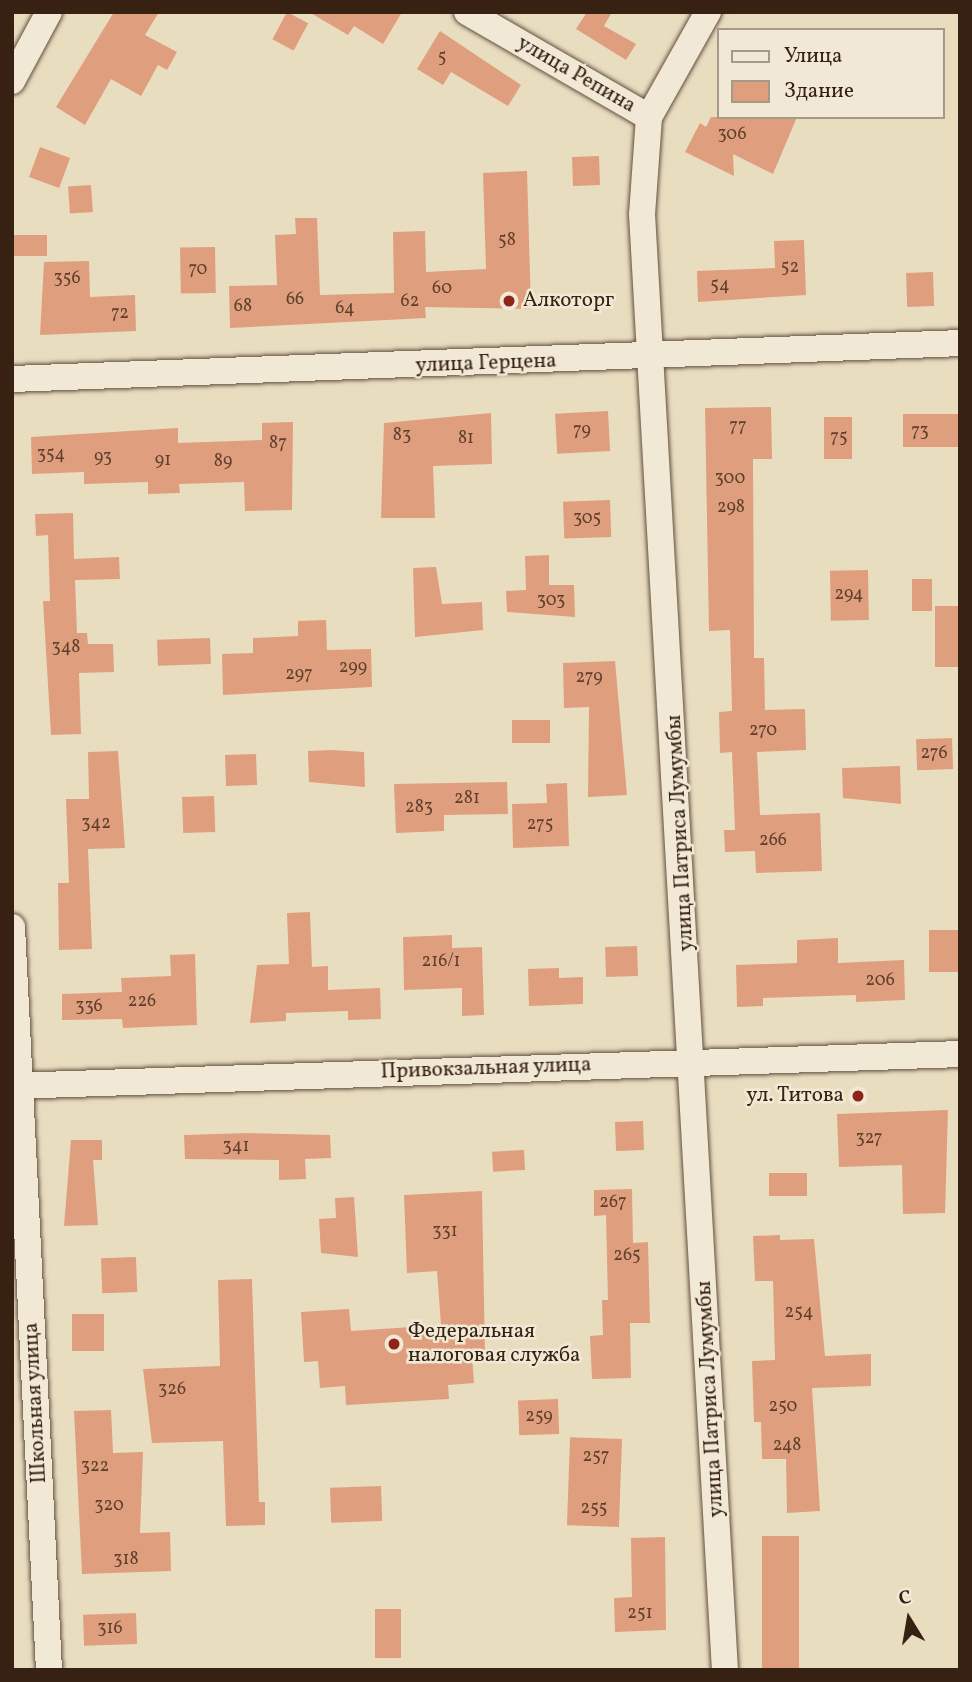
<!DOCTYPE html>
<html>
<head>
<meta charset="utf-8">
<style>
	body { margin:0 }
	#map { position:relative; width:972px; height:1682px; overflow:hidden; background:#e9ddc0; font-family:Vollkorn,serif }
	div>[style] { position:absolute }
	.building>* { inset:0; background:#df9f7e; transform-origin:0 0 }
	.roads { filter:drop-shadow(0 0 2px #63503e) drop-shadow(0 0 2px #63503e) }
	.minor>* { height:26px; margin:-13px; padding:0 13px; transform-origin:13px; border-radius:13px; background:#f1e9d6 }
	.dots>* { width:19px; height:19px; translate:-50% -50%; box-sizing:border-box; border:4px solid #f1e9d6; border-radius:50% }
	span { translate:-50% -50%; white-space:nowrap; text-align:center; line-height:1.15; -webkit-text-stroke:5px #f1e9d6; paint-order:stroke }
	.number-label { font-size:18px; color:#60402d }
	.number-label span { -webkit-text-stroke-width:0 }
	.street-label { font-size:21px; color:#362112 }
	.poi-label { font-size:21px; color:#362112 }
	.left { translate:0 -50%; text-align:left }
	.right { translate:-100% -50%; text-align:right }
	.frame { position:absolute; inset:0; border:14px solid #362112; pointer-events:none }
	.legend { position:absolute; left:717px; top:28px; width:228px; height:91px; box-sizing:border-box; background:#f1e9d6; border:2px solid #a69988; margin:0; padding:9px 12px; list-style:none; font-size:21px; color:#362112 }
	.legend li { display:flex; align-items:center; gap:14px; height:35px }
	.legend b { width:35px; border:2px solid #a69988 }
	.north { position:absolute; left:874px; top:1584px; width:70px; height:70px; -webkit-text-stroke:5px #f1e9d6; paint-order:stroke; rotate:349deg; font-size:19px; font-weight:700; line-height:28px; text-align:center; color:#362112 }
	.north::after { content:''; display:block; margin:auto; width:24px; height:32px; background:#362112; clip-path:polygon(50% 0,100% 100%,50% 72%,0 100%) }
</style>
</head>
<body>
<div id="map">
	<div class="building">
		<div style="clip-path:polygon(114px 12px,159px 12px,145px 35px,177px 52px,167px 70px,158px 65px,141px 96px,111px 79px,85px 125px,56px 107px)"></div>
		<div style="left:287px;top:12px;width:24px;height:31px;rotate:28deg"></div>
		<div style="clip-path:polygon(309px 12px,402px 12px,383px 44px,354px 26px,348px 35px)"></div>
		<div style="clip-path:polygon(587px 12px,612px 12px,604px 26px,636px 44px,626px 60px,576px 29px)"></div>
		<div style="clip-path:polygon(440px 31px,521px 85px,508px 106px,451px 72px,443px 85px,417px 69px)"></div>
		<div style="clip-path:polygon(711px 117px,797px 117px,773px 174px,733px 154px,734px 176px,685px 152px,700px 123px,706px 127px)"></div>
		<div style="left:40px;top:147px;width:32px;height:32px;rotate:20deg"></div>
		<div style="left:599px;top:156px;width:29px;height:27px;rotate:88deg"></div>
		<div style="clip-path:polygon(527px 171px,531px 309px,425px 307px,426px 318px,230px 328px,229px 286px,277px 285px,275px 235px,296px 234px,295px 218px,317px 218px,320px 295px,394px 293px,393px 232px,425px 231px,426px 272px,486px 269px,483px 173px)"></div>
		<div style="left:91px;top:185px;width:27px;height:23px;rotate:86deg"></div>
		<div style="left:47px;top:235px;width:21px;height:34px;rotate:90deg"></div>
		<div style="clip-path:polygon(804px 240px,806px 295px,698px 302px,697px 271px,775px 268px,774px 241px)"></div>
		<div style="left:215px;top:247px;width:46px;height:35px;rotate:89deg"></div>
		<div style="clip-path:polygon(89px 261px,90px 297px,135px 295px,136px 331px,40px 335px,44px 262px)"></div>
		<div style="left:933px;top:272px;width:34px;height:27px;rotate:88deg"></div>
		<div style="clip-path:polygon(771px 407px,772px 459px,753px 459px,754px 658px,764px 658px,765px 710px,805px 709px,806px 750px,757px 752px,760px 815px,820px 813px,822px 871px,756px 873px,755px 851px,725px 852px,724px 830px,735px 830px,732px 752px,720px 753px,719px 712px,732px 711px,730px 630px,709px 631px,705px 408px)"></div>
		<div style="left:608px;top:411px;width:40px;height:53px;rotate:87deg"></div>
		<div style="clip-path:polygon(491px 413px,492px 464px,433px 466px,435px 518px,381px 518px,384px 423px)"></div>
		<div style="left:960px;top:414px;width:33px;height:57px;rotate:90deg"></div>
		<div style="left:824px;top:417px;width:28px;height:42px"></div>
		<div style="clip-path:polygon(293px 422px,292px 510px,245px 511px,244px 482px,179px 484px,180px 493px,148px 494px,148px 482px,84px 484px,84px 472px,32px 474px,31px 437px,178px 428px,178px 443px,262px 440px,262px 423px)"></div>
		<div style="left:610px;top:500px;width:37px;height:47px;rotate:88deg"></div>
		<div style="clip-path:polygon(73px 513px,74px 559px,119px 557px,120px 579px,75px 580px,77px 633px,87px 633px,88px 644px,113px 644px,114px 672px,79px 673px,81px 734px,51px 735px,43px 601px,50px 601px,48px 535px,36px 536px,35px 514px)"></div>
		<div style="clip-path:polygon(549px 555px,549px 585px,574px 585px,575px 617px,507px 612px,506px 591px,526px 590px,525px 556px)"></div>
		<div style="clip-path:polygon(436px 567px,442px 604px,482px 602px,483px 630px,415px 637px,413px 568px)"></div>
		<div style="left:868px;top:570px;width:50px;height:38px;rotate:89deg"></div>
		<div style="left:912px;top:579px;width:20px;height:32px"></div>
		<div style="left:935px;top:606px;width:25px;height:61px"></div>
		<div style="clip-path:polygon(326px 620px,327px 650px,371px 649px,372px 687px,223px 695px,222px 654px,253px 653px,253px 638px,298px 636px,298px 621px)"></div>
		<div style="left:210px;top:638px;width:26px;height:53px;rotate:88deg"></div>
		<div style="clip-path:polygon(615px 661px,627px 795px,588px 797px,589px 707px,564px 708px,563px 663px)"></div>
		<div style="left:550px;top:720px;width:23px;height:38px;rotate:90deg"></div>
		<div style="left:952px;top:738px;width:31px;height:36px;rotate:88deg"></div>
		<div style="clip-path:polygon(332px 750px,364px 752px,365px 787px,309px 782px,308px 751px)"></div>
		<div style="clip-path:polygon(118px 751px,125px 848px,88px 849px,92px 949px,59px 950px,58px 883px,69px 883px,66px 799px,89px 799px,88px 752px)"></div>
		<div style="left:256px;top:754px;width:31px;height:31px;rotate:88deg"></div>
		<div style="clip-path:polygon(900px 766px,901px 804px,843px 798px,842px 768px)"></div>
		<div style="clip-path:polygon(507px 782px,508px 814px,444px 815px,444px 831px,396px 833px,394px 784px)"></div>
		<div style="clip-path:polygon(567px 783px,569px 846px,513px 848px,512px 804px,547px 803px,546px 784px)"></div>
		<div style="left:214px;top:796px;width:36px;height:32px;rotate:88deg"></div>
		<div style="clip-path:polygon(310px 912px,312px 967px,328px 966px,328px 990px,380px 988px,381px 1019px,348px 1020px,348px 1011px,286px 1013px,286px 1021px,250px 1023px,257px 965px,289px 964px,287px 913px)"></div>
		<div style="left:960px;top:930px;width:42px;height:31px;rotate:90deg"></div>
		<div style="clip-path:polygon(452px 935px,452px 948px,482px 947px,484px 1015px,462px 1016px,462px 988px,404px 990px,403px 937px)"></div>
		<div style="clip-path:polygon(838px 938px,838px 963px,904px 960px,905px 1000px,856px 1002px,856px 995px,763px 998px,763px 1006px,737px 1007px,736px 965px,797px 963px,797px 940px)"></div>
		<div style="left:637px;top:946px;width:30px;height:32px;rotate:88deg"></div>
		<div style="clip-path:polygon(195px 954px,197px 1025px,123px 1028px,122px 1019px,62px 1020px,62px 994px,122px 992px,121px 978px,171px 976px,170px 955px)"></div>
		<div style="clip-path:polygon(559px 968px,559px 978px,583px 977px,583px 1004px,529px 1006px,528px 969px)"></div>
		<div style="clip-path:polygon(948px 1110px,945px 1213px,903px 1214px,902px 1165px,839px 1167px,837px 1114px)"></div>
		<div style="left:643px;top:1121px;width:29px;height:28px;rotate:88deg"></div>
		<div style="clip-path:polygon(248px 1133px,330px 1135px,331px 1158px,305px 1159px,306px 1179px,279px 1180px,279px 1160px,185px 1159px,184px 1135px)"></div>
		<div style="clip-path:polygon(71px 1140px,102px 1140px,102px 1160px,93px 1160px,98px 1225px,64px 1226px)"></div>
		<div style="left:524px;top:1150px;width:20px;height:32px;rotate:87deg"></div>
		<div style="left:807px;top:1173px;width:23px;height:38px;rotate:90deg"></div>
		<div style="clip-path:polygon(632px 1189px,633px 1243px,648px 1242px,650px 1323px,630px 1323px,631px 1378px,592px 1379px,590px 1336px,603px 1335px,602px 1300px,608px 1300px,606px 1215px,594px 1216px,594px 1190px)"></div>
		<div style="clip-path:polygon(482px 1191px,485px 1357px,472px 1357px,474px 1383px,448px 1385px,449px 1399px,346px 1405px,345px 1386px,320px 1388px,318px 1361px,304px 1362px,301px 1312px,349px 1309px,351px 1331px,441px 1325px,437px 1271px,407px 1273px,404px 1195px)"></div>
		<div style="clip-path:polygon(354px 1197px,358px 1257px,321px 1253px,319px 1219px,336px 1218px,335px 1198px)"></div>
		<div style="clip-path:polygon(780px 1235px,780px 1240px,814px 1239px,825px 1356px,871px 1354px,871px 1386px,812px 1388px,820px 1511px,787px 1513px,786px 1459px,762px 1459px,761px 1422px,754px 1422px,752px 1361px,775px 1360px,773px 1281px,755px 1281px,753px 1236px)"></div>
		<div style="left:136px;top:1257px;width:35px;height:35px;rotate:88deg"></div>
		<div style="clip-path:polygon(252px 1279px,259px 1502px,265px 1502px,265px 1525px,226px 1526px,223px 1441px,152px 1443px,143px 1369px,220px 1366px,218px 1280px)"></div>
		<div style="left:72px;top:1314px;width:32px;height:37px"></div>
		<div style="left:558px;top:1399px;width:35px;height:40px;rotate:88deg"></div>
		<div style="clip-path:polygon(111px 1410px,113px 1453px,143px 1452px,140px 1533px,170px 1532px,171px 1571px,82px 1574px,74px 1411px)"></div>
		<div style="left:622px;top:1439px;width:88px;height:52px;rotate:92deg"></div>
		<div style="left:381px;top:1486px;width:35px;height:51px;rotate:88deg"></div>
		<div style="left:799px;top:1536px;width:134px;height:37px;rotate:90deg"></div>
		<div style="clip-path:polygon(665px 1537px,666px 1630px,615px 1632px,614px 1598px,632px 1597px,631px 1538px)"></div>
		<div style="left:375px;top:1609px;width:26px;height:49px"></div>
		<div style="left:136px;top:1613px;width:31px;height:53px;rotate:88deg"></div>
	</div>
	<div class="roads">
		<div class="minor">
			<div style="left:467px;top:12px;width:210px;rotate:30deg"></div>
			<div style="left:708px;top:12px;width:120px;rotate:119.3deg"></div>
			<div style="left:649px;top:117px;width:97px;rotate:94.1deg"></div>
			<div style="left:642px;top:214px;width:1458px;rotate:86.74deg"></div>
			<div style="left:12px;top:81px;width:78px;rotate:-61.8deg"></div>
			<div style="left:12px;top:379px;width:949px;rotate:-2.17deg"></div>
			<div style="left:12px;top:927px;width:744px;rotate:87.15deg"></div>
			<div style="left:12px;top:1086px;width:949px;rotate:-1.93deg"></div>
		</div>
	</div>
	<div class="dots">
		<div style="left:509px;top:301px;background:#8f2418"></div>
		<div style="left:858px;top:1096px;background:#8f2418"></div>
		<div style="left:394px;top:1344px;background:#8f2418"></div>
	</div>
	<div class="number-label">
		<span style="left:442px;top:58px">5</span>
		<span style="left:732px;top:135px">306</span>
		<span style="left:507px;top:241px">58</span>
		<span style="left:790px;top:268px">52</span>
		<span style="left:198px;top:270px">70</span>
		<span style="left:67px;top:279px">356</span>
		<span style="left:720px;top:286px">54</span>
		<span style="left:442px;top:289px">60</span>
		<span style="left:295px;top:300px">66</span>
		<span style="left:410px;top:302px">62</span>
		<span style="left:243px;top:307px">68</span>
		<span style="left:345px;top:309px">64</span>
		<span style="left:120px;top:314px">72</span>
		<span style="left:738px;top:427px">77</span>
		<span style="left:582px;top:431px">79</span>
		<span style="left:920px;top:432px">73</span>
		<span style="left:402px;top:436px">83</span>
		<span style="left:839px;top:438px">75</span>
		<span style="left:466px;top:439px">81</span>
		<span style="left:278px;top:444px">87</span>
		<span style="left:51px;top:455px">354</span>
		<span style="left:103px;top:458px">93</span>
		<span style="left:163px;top:461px">91</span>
		<span style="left:223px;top:462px">89</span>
		<span style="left:730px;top:479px">300</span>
		<span style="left:731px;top:508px">298</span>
		<span style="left:587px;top:519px">305</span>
		<span style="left:849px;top:595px">294</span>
		<span style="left:551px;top:601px">303</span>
		<span style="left:66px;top:648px">348</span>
		<span style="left:353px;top:668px">299</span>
		<span style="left:299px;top:675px">297</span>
		<span style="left:589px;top:678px">279</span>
		<span style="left:763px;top:731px">270</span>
		<span style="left:934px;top:754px">276</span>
		<span style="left:467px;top:799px">281</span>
		<span style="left:419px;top:808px">283</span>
		<span style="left:96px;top:824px">342</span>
		<span style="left:540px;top:825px">275</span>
		<span style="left:773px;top:841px">266</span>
		<span style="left:441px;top:962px">216/1</span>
		<span style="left:880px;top:981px">206</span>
		<span style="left:142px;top:1002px">226</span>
		<span style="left:89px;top:1007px">336</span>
		<span style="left:869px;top:1139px">327</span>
		<span style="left:236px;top:1147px">341</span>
		<span style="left:613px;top:1203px">267</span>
		<span style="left:445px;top:1232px">331</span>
		<span style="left:627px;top:1256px">265</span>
		<span style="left:799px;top:1313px">254</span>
		<span style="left:172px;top:1390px">326</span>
		<span style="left:783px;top:1407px">250</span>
		<span style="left:539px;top:1417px">259</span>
		<span style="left:787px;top:1446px">248</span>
		<span style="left:596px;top:1457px">257</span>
		<span style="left:95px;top:1467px">322</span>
		<span style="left:109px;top:1506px">320</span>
		<span style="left:594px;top:1509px">255</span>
		<span style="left:126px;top:1560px">318</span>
		<span style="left:640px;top:1614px">251</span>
		<span style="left:110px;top:1629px">316</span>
	</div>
	<div class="street-label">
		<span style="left:576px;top:75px;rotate:30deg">улица Репина</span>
		<span style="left:486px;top:364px;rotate:-2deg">улица Герцена</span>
		<span style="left:681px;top:833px;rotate:-93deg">улица Патриса Лумумбы</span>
		<span style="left:486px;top:1069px;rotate:-2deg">Привокзальная улица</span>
		<span style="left:711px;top:1399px;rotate:-93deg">улица Патриса Лумумбы</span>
		<span style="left:36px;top:1403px;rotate:-93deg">Школьная улица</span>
	</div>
	<div class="poi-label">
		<span class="left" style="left:523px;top:301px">Алкоторг</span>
		<span class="right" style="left:844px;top:1096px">ул. Титова</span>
		<span class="left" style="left:408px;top:1344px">Федеральная<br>налоговая служба</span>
	</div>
	<div class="frame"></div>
	<ul class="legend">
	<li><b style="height:9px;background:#f1e9d6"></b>Улица</li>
	<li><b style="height:19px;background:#df9f7e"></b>Здание</li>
	</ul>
	<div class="north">С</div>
</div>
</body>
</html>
